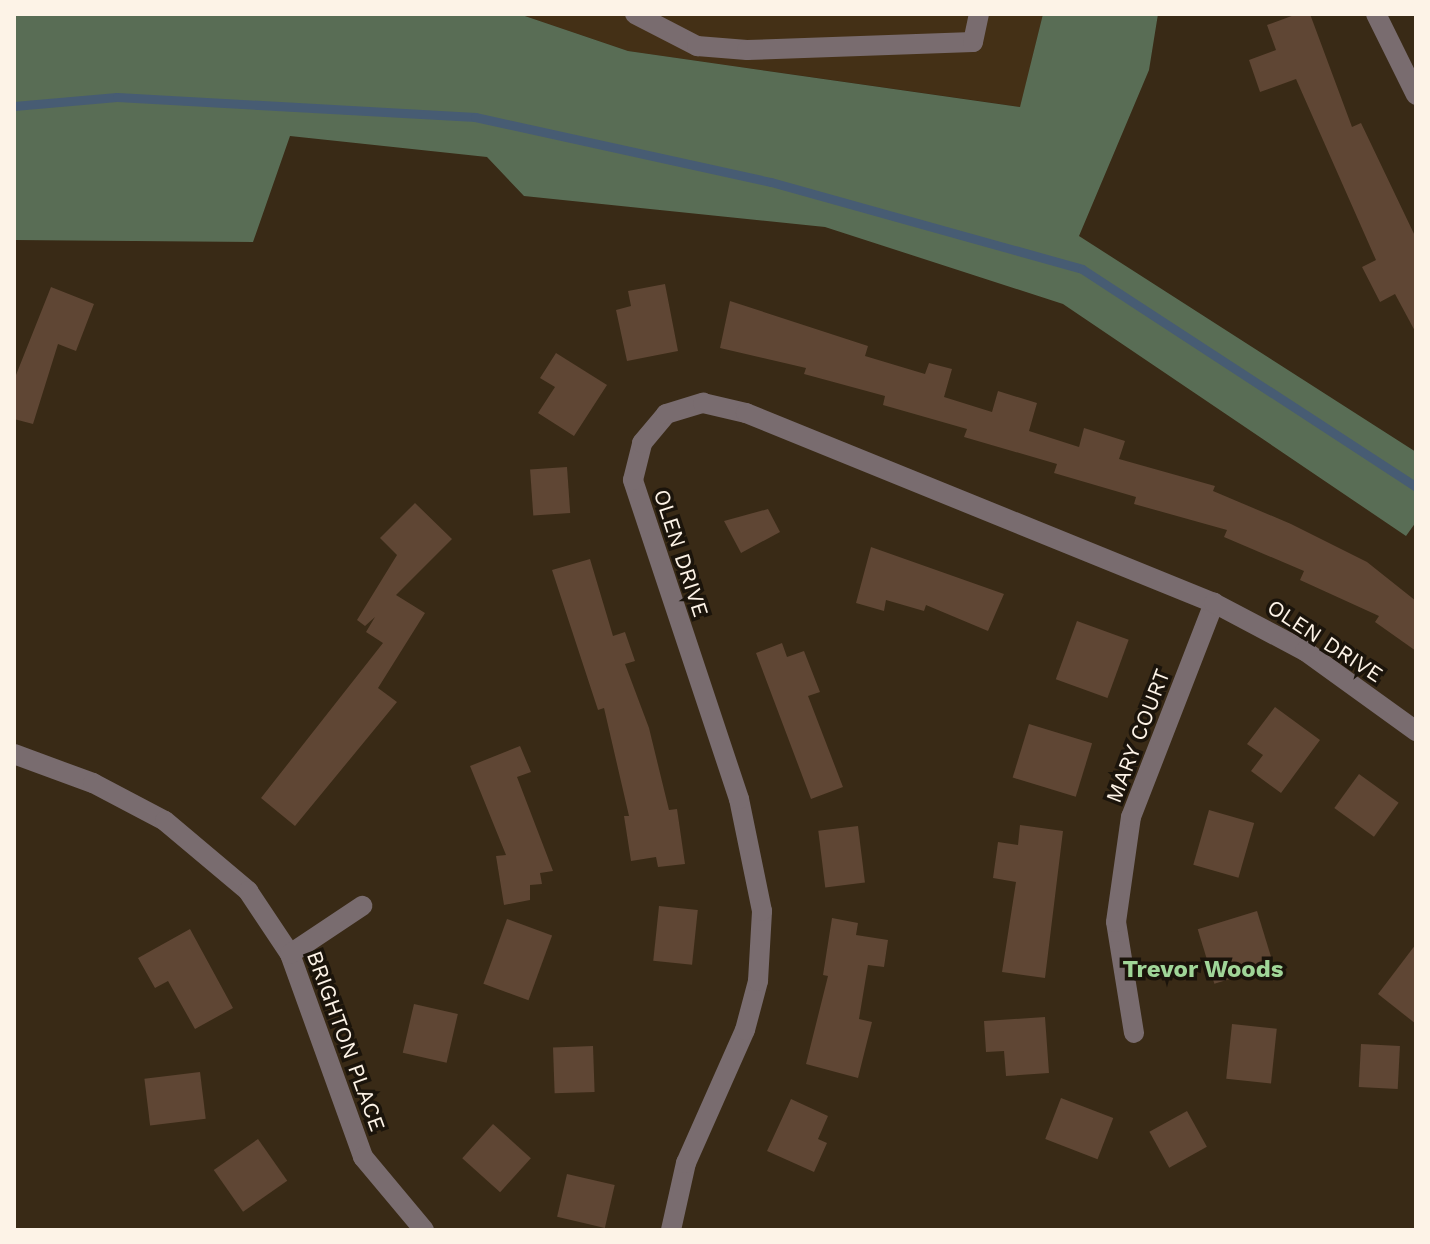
<!DOCTYPE html>
<html>
<head>
<meta charset="utf-8">
<style>
	body { margin:0 }
	#map { position:relative; width:1430px; height:1244px; overflow:hidden; background:#392a16; font-family:"Work Sans",sans-serif }
	div>[style] { position:absolute }
	.built>* { inset:0; background:#443016 }
	.forest>* { inset:0; background:#596d55 }
	.stream>* { height:9px; margin:-4.5px; padding:0 4.5px; transform-origin:4.5px; border-radius:4.5px; background:#475c73 }
	.building>* { inset:0; background:#5f4634; transform-origin:0 0 }
	.minor>* { height:20px; margin:-10px; padding:0 10px; transform-origin:10px; border-radius:10px; background:#796c6f }
	span { translate:-50% -50%; white-space:nowrap; text-align:center; line-height:1.15; -webkit-text-stroke:7px #1b140b; paint-order:stroke }
	.street-label { font-size:22px; color:#fdf3e7 }
	.neighbourhood-label { font-size:24px; color:#a0d598; font-weight:700 }
	.frame { position:absolute; inset:0; border:16px solid #fdf3e7; pointer-events:none }
</style>
</head>
<body>
<div id="map">
	<div class="built">
		<div style="clip-path:polygon(519px 14px,1043px 14px,1021px 107px,628px 51px)"></div>
	</div>
	<div class="forest">
		<div style="clip-path:polygon(519px 14px,628px 51px,1020px 107px,1043px 14px,1158px 14px,1149px 70px,1079px 236px,1416px 452px,1416px 522px,1406px 536px,1063px 304px,825px 227px,524px 196px,487px 157px,290px 136px,253px 242px,14px 240px,14px 16px)"></div>
	</div>
	<div class="stream">
		<div style="left:14px;top:106px;width:103px;rotate:-5deg"></div>
		<div style="left:117px;top:97px;width:359px;rotate:3.2deg"></div>
		<div style="left:475px;top:117px;width:303px;rotate:12.4deg"></div>
		<div style="left:771px;top:182px;width:323px;rotate:15.6deg"></div>
		<div style="left:1082px;top:269px;width:399px;rotate:33.1deg"></div>
	</div>
	<div class="building">
		<div style="clip-path:polygon(1297px 14px,1310px 14px,1352px 127px,1361px 123px,1416px 238px,1416px 333px,1395px 294px,1380px 302px,1362px 267px,1376px 260px,1296px 79px,1260px 92px,1249px 60px,1276px 50px,1267px 25px)"></div>
		<div style="clip-path:polygon(665px 284px,678px 351px,627px 361px,616px 310px,631px 306px,628px 291px)"></div>
		<div style="clip-path:polygon(51px 287px,94px 304px,76px 351px,58px 344px,33px 424px,14px 419px,14px 380px)"></div>
		<div style="clip-path:polygon(730px 301px,868px 346px,865px 356px,925px 374px,929px 363px,952px 369px,944px 397px,992px 412px,998px 391px,1037px 403px,1029px 431px,1079px 447px,1084px 428px,1125px 441px,1119px 459px,1215px 486px,1213px 491px,1291px 524px,1367px 562px,1416px 601px,1416px 651px,1375px 622px,1379px 616px,1300px 580px,1304px 571px,1224px 537px,1227px 530px,1134px 504px,1136px 497px,1054px 473px,1057px 464px,964px 437px,967px 429px,883px 405px,885px 396px,804px 374px,806px 368px,720px 348px)"></div>
		<div style="clip-path:polygon(556px 353px,607px 385px,574px 436px,538px 413px,555px 387px,540px 378px)"></div>
		<div style="left:567px;top:467px;width:46px;height:37px;rotate:86deg"></div>
		<div style="clip-path:polygon(415px 503px,452px 539px,396px 595px,425px 613px,378px 688px,397px 702px,295px 826px,261px 798px,383px 643px,366px 632px,375px 617px,365px 626px,357px 620px,397px 555px,380px 538px)"></div>
		<div style="clip-path:polygon(768px 509px,780px 532px,741px 553px,724px 521px)"></div>
		<div style="clip-path:polygon(871px 547px,1004px 594px,988px 631px,926px 605px,924px 611px,886px 600px,884px 611px,856px 603px)"></div>
		<div style="clip-path:polygon(590px 559px,613px 636px,625px 632px,635px 661px,625px 664px,649px 728px,669px 810px,677px 809px,685px 864px,658px 867px,656px 857px,631px 861px,624px 816px,629px 816px,604px 708px,598px 710px,552px 570px)"></div>
		<div style="left:1077px;top:621px;width:55px;height:62px;rotate:20deg"></div>
		<div style="clip-path:polygon(782px 643px,787px 657px,804px 651px,820px 692px,808px 696px,843px 787px,811px 799px,756px 653px)"></div>
		<div style="clip-path:polygon(1275px 707px,1320px 740px,1281px 793px,1251px 771px,1263px 755px,1247px 744px)"></div>
		<div style="left:1029px;top:724px;width:66px;height:56px;rotate:17deg"></div>
		<div style="clip-path:polygon(520px 746px,531px 772px,517px 777px,553px 871px,540px 873px,542px 884px,530px 885px,530px 900px,504px 905px,496px 856px,506px 855px,470px 766px)"></div>
		<div style="left:1359px;top:774px;width:49px;height:42px;rotate:36deg"></div>
		<div style="left:1209px;top:810px;width:47px;height:57px;rotate:16deg"></div>
		<div style="clip-path:polygon(1020px 825px,1063px 831px,1045px 978px,1002px 972px,1016px 882px,993px 878px,998px 842px,1018px 845px)"></div>
		<div style="left:858px;top:826px;width:57px;height:40px;rotate:83deg"></div>
		<div style="left:659px;top:906px;width:39px;height:55px;rotate:6deg"></div>
		<div style="left:1257px;top:911px;width:57px;height:62px;rotate:73deg"></div>
		<div style="clip-path:polygon(832px 918px,858px 923px,856px 935px,888px 940px,884px 967px,868px 965px,859px 1019px,872px 1022px,858px 1078px,806px 1064px,828px 976px,823px 975px)"></div>
		<div style="left:507px;top:919px;width:48px;height:69px;rotate:20deg"></div>
		<div style="clip-path:polygon(190px 929px,233px 1008px,195px 1029px,168px 981px,155px 988px,138px 958px)"></div>
		<div style="clip-path:polygon(1416px 944px,1416px 1024px,1378px 994px)"></div>
		<div style="left:414px;top:1004px;width:45px;height:50px;rotate:13deg"></div>
		<div style="clip-path:polygon(1045px 1017px,1049px 1073px,1006px 1076px,1004px 1051px,986px 1052px,984px 1021px)"></div>
		<div style="left:1232px;top:1024px;width:45px;height:55px;rotate:6deg"></div>
		<div style="left:1361px;top:1044px;width:39px;height:43px;rotate:3deg"></div>
		<div style="left:593px;top:1046px;width:46px;height:40px;rotate:88deg"></div>
		<div style="left:200px;top:1072px;width:47px;height:56px;rotate:83deg"></div>
		<div style="left:1061px;top:1098px;width:56px;height:44px;rotate:21deg"></div>
		<div style="clip-path:polygon(791px 1099px,828px 1116px,818px 1139px,827px 1143px,814px 1172px,767px 1151px)"></div>
		<div style="left:1187px;top:1111px;width:41px;height:43px;rotate:61deg"></div>
		<div style="left:493px;top:1124px;width:51px;height:46px;rotate:42deg"></div>
		<div style="left:258px;top:1139px;width:51px;height:54px;rotate:55deg"></div>
		<div style="left:567px;top:1174px;width:49px;height:44px;rotate:13deg"></div>
	</div>
	<div class="minor">
		<div style="left:635px;top:14px;width:70px;rotate:27.3deg"></div>
		<div style="left:697px;top:46px;width:50px;rotate:4.6deg"></div>
		<div style="left:747px;top:50px;width:226px;rotate:-2deg"></div>
		<div style="left:973px;top:42px;width:29px;rotate:-78deg"></div>
		<div style="left:1376px;top:14px;width:90px;rotate:63.7deg"></div>
		<div style="left:14px;top:754px;width:84px;rotate:20.2deg"></div>
		<div style="left:93px;top:783px;width:81px;rotate:27.8deg"></div>
		<div style="left:165px;top:821px;width:109px;rotate:40.1deg"></div>
		<div style="left:248px;top:891px;width:76px;rotate:56.3deg"></div>
		<div style="left:290px;top:954px;width:216px;rotate:70.2deg"></div>
		<div style="left:363px;top:1157px;width:95px;rotate:50.1deg"></div>
		<div style="left:290px;top:954px;width:87px;rotate:-33.7deg"></div>
		<div style="left:1134px;top:1033px;width:112px;rotate:-99.2deg"></div>
		<div style="left:1116px;top:922px;width:106px;rotate:-81.9deg"></div>
		<div style="left:1131px;top:817px;width:230px;rotate:-68.8deg"></div>
		<div style="left:671px;top:1230px;width:69px;rotate:-77.4deg"></div>
		<div style="left:686px;top:1163px;width:145px;rotate:-66.1deg"></div>
		<div style="left:745px;top:1030px;width:51px;rotate:-75.1deg"></div>
		<div style="left:758px;top:981px;width:70px;rotate:-86.7deg"></div>
		<div style="left:762px;top:911px;width:114px;rotate:-101.6deg"></div>
		<div style="left:739px;top:799px;width:336px;rotate:-108.4deg"></div>
		<div style="left:633px;top:480px;width:38px;rotate:-76deg"></div>
		<div style="left:642px;top:443px;width:38px;rotate:-50deg"></div>
		<div style="left:666px;top:414px;width:39px;rotate:-17deg"></div>
		<div style="left:703px;top:403px;width:44px;rotate:13.1deg"></div>
		<div style="left:746px;top:413px;width:505px;rotate:22.1deg"></div>
		<div style="left:1214px;top:603px;width:103px;rotate:27.8deg"></div>
		<div style="left:1305px;top:651px;width:137px;rotate:35.8deg"></div>
	</div>
	<div class="street-label">
		<span style="left:681px;top:553px;rotate:72deg">OLEN DRIVE</span>
		<span style="left:1325px;top:641px;rotate:33deg">OLEN DRIVE</span>
		<span style="left:1138px;top:736px;rotate:-69deg">MARY COURT</span>
		<span style="left:346px;top:1041px;rotate:70deg">BRIGHTON PLACE</span>
	</div>
	<div class="neighbourhood-label">
		<span style="left:1203px;top:970px">Trevor Woods</span>
	</div>
	<div class="frame"></div>
</div>
</body>
</html>
